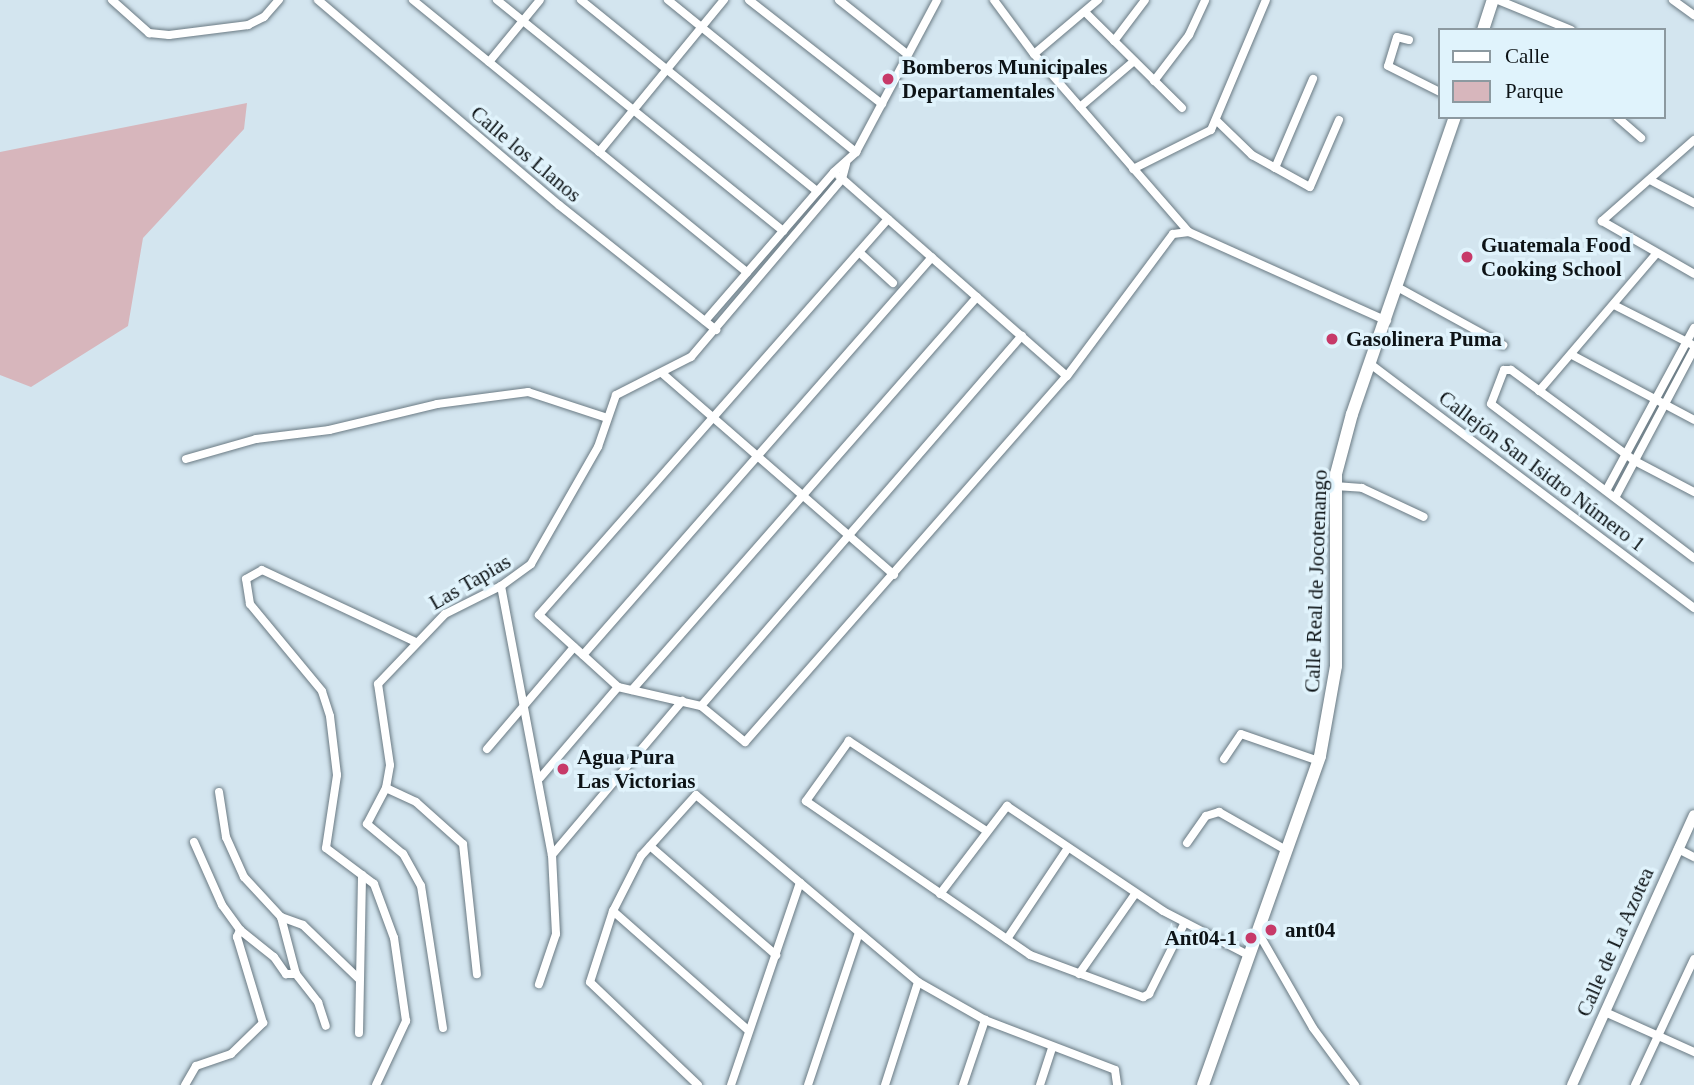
<!DOCTYPE html>
<html>
<head>
<meta charset="utf-8">
<style>
	body { margin:0 }
	#map { position:relative; width:1694px; height:1085px; overflow:hidden; background:#d3e5ef; font-family:"Times New Roman",serif }
	div>[style] { position:absolute }
	.green>* { inset:0; background:#d7b6bc }
	.roads { filter:drop-shadow(0 0 2px #6a7a83) drop-shadow(0 0 2px #6a7a83) }
	.minor>* { height:8px; margin:-4px; padding:0 4px; transform-origin:4px; border-radius:4px; background:#fff }
	.tertiary>* { height:10px; margin:-5px; padding:0 5px; transform-origin:5px; border-radius:5px; background:#fff }
	.primary>* { height:12px; margin:-6px; padding:0 6px; transform-origin:6px; border-radius:6px; background:#fff }
	.dots>* { width:19px; height:19px; translate:-50% -50%; box-sizing:border-box; border:4px solid #e0f3fc; border-radius:50% }
	span { translate:-50% -50%; white-space:nowrap; text-align:center; line-height:1.15; -webkit-text-stroke:7px #e0f3fc; paint-order:stroke }
	.poi-label { font-size:21px; color:#0d1316; font-weight:700 }
	.left { translate:0 -50%; text-align:left }
	.right { translate:-100% -50%; text-align:right }
	.street-label { font-size:21px; color:#0d1316 }
	.legend { position:absolute; left:1438px; top:28px; width:228px; height:91px; box-sizing:border-box; background:#e0f3fc; border:2px solid #8c99a0; margin:0; padding:9px 12px; list-style:none; font-size:21px; color:#0d1316 }
	.legend li { display:flex; align-items:center; gap:14px; height:35px }
	.legend b { width:35px; border:2px solid #8c99a0 }
</style>
</head>
<body>
<div id="map">
	<div class="green">
		<div style="clip-path:polygon(247px 103px,244px 129px,143px 238px,128px 326px,31px 387px,0 375px,0 152px)"></div>
	</div>
	<div class="roads">
		<div class="minor">
			<div style="left:112px;top:0;width:50px;rotate:41.7deg"></div>
			<div style="left:149px;top:33px;width:20px;rotate:6deg"></div>
			<div style="left:169px;top:35px;width:80px;rotate:-7.2deg"></div>
			<div style="left:248px;top:25px;width:18px;rotate:-27deg"></div>
			<div style="left:264px;top:17px;width:23px;rotate:-49deg"></div>
			<div style="left:318px;top:0;width:316px;rotate:40.4deg"></div>
			<div style="left:559px;top:205px;width:201px;rotate:38.5deg"></div>
			<div style="left:413px;top:0;width:431px;rotate:39.2deg"></div>
			<div style="left:497px;top:0;width:368px;rotate:38.9deg"></div>
			<div style="left:581px;top:0;width:304px;rotate:39deg"></div>
			<div style="left:668px;top:0;width:242px;rotate:39deg"></div>
			<div style="left:749px;top:0;width:169px;rotate:38deg"></div>
			<div style="left:839px;top:0;width:87px;rotate:38.5deg"></div>
			<div style="left:994px;top:0;width:67px;rotate:53.5deg"></div>
			<div style="left:1034px;top:54px;width:236px;rotate:49deg"></div>
			<div style="left:1498px;top:0;width:79px;rotate:22.3deg"></div>
			<div style="left:1673px;top:0;width:26px;rotate:36deg"></div>
			<div style="left:1086px;top:13px;width:135px;rotate:44.7deg"></div>
			<div style="left:1409px;top:40px;width:12px;rotate:-166deg"></div>
			<div style="left:1397px;top:37px;width:30px;rotate:107deg"></div>
			<div style="left:1388px;top:66px;width:58px;rotate:26.6deg"></div>
			<div style="left:1114px;top:41px;width:51px;rotate:-52.9deg"></div>
			<div style="left:1034px;top:54px;width:84px;rotate:-40.2deg"></div>
			<div style="left:489px;top:62px;width:80px;rotate:-50.6deg"></div>
			<div style="left:1154px;top:81px;width:58px;rotate:-52.7deg"></div>
			<div style="left:1189px;top:35px;width:38px;rotate:-65deg"></div>
			<div style="left:1080px;top:107px;width:71px;rotate:-40.4deg"></div>
			<div style="left:1617px;top:117px;width:32px;rotate:41deg"></div>
			<div style="left:1217px;top:121px;width:49px;rotate:44.2deg"></div>
			<div style="left:1252px;top:155px;width:66px;rotate:28.9deg"></div>
			<div style="left:1310px;top:187px;width:73px;rotate:-66.6deg"></div>
			<div style="left:1694px;top:140px;width:123px;rotate:138.6deg"></div>
			<div style="left:1602px;top:221px;width:106px;rotate:29.9deg"></div>
			<div style="left:599px;top:152px;width:197px;rotate:-50.6deg"></div>
			<div style="left:1275px;top:168px;width:97px;rotate:-66.9deg"></div>
			<div style="left:1133px;top:169px;width:87px;rotate:-26.6deg"></div>
			<div style="left:1211px;top:130px;width:141px;rotate:-67.1deg"></div>
			<div style="left:839px;top:176px;width:303px;rotate:41.3deg"></div>
			<div style="left:1650px;top:180px;width:50px;rotate:27.6deg"></div>
			<div style="left:888px;top:219px;width:528px;rotate:131.39deg"></div>
			<div style="left:539px;top:615px;width:107px;rotate:42.3deg"></div>
			<div style="left:618px;top:687px;width:85px;rotate:12.9deg"></div>
			<div style="left:701px;top:706px;width:57px;rotate:39.3deg"></div>
			<div style="left:745px;top:742px;width:487px;rotate:-48.7deg"></div>
			<div style="left:1067px;top:376px;width:177px;rotate:-53.3deg"></div>
			<div style="left:1173px;top:234px;width:16px;rotate:-7deg"></div>
			<div style="left:1189px;top:232px;width:217px;rotate:24.2deg"></div>
			<div style="left:859px;top:252px;width:46px;rotate:42.4deg"></div>
			<div style="left:1399px;top:288px;width:119px;rotate:28.7deg"></div>
			<div style="left:1614px;top:305px;width:86px;rotate:26.9deg"></div>
			<div style="left:705px;top:321px;width:197px;rotate:-49.1deg"></div>
			<div style="left:834px;top:172px;width:30px;rotate:-42deg"></div>
			<div style="left:856px;top:152px;width:172px;rotate:-61.9deg"></div>
			<div style="left:1572px;top:355px;width:138px;rotate:28deg"></div>
			<div style="left:1369px;top:363px;width:407px;rotate:37deg"></div>
			<div style="left:663px;top:374px;width:306px;rotate:41deg"></div>
			<div style="left:1539px;top:391px;width:179px;rotate:-49.5deg"></div>
			<div style="left:186px;top:459px;width:73px;rotate:-15.9deg"></div>
			<div style="left:256px;top:439px;width:74px;rotate:-7deg"></div>
			<div style="left:329px;top:430px;width:111px;rotate:-13.5deg"></div>
			<div style="left:437px;top:404px;width:92px;rotate:-7.5deg"></div>
			<div style="left:528px;top:392px;width:83px;rotate:18.2deg"></div>
			<div style="left:1335px;top:486px;width:27px;rotate:4deg"></div>
			<div style="left:1362px;top:488px;width:68px;rotate:25.1deg"></div>
			<div style="left:1607px;top:489px;width:183px;rotate:-61.6deg"></div>
			<div style="left:1694px;top:492px;width:67px;rotate:-152.3deg"></div>
			<div style="left:1635px;top:461px;width:154px;rotate:-143.7deg"></div>
			<div style="left:1511px;top:370px;width:7px;rotate:180deg"></div>
			<div style="left:1504px;top:370px;width:36px;rotate:111deg"></div>
			<div style="left:1491px;top:404px;width:255px;rotate:37.2deg"></div>
			<div style="left:1616px;top:496px;width:166px;rotate:-62deg"></div>
			<div style="left:501px;top:586px;width:274px;rotate:79.3deg"></div>
			<div style="left:552px;top:855px;width:79px;rotate:87.1deg"></div>
			<div style="left:556px;top:934px;width:53px;rotate:108.8deg"></div>
			<div style="left:583px;top:655px;width:529px;rotate:-48.75deg"></div>
			<div style="left:632px;top:690px;width:523px;rotate:-48.72deg"></div>
			<div style="left:701px;top:706px;width:490px;rotate:-49.1deg"></div>
			<div style="left:487px;top:749px;width:134px;rotate:-49.5deg"></div>
			<div style="left:1224px;top:759px;width:30px;rotate:-56deg"></div>
			<div style="left:1241px;top:734px;width:83px;rotate:19.1deg"></div>
			<div style="left:540px;top:778px;width:120px;rotate:-49.4deg"></div>
			<div style="left:386px;top:788px;width:33px;rotate:25deg"></div>
			<div style="left:416px;top:802px;width:63px;rotate:41.8deg"></div>
			<div style="left:463px;top:844px;width:131px;rotate:83.9deg"></div>
			<div style="left:219px;top:792px;width:46px;rotate:81.2deg"></div>
			<div style="left:226px;top:837px;width:44px;rotate:65.8deg"></div>
			<div style="left:244px;top:877px;width:54px;rotate:47.2deg"></div>
			<div style="left:281px;top:917px;width:59px;rotate:75.3deg"></div>
			<div style="left:296px;top:974px;width:36px;rotate:52deg"></div>
			<div style="left:318px;top:1002px;width:25px;rotate:72deg"></div>
			<div style="left:985px;top:830px;width:163px;rotate:-146.8deg"></div>
			<div style="left:849px;top:741px;width:74px;rotate:125.6deg"></div>
			<div style="left:806px;top:801px;width:272px;rotate:34.5deg"></div>
			<div style="left:1030px;top:955px;width:121px;rotate:20.4deg"></div>
			<div style="left:1143px;top:997px;width:7px;rotate:-27deg"></div>
			<div style="left:1149px;top:994px;width:78px;rotate:-63.4deg"></div>
			<div style="left:194px;top:842px;width:69px;rotate:66deg"></div>
			<div style="left:222px;top:905px;width:31px;rotate:54deg"></div>
			<div style="left:240px;top:930px;width:43px;rotate:38.5deg"></div>
			<div style="left:274px;top:957px;width:21px;rotate:55deg"></div>
			<div style="left:286px;top:974px;width:10px"></div>
			<div style="left:1187px;top:843px;width:33px;rotate:-55deg"></div>
			<div style="left:1206px;top:816px;width:14px;rotate:-17deg"></div>
			<div style="left:1219px;top:812px;width:79px;rotate:29.5deg"></div>
			<div style="left:650px;top:846px;width:167px;rotate:40.9deg"></div>
			<div style="left:1678px;top:849px;width:18px;rotate:27deg"></div>
			<div style="left:552px;top:855px;width:202px;rotate:-49.8deg"></div>
			<div style="left:940px;top:894px;width:111px;rotate:-52.7deg"></div>
			<div style="left:1007px;top:806px;width:188px;rotate:33.9deg"></div>
			<div style="left:1163px;top:911px;width:98px;rotate:27.3deg"></div>
			<div style="left:613px;top:911px;width:181px;rotate:41.4deg"></div>
			<div style="left:281px;top:917px;width:23px;rotate:20deg"></div>
			<div style="left:303px;top:925px;width:78px;rotate:44deg"></div>
			<div style="left:1259px;top:934px;width:108px;rotate:60.1deg"></div>
			<div style="left:1313px;top:1028px;width:71px;rotate:53.6deg"></div>
			<div style="left:1007px;top:939px;width:110px;rotate:-56.2deg"></div>
			<div style="left:1079px;top:974px;width:98px;rotate:-55deg"></div>
			<div style="left:1605px;top:1012px;width:98px;rotate:24.2deg"></div>
			<div style="left:443px;top:1028px;width:144px;rotate:-98.8deg"></div>
			<div style="left:421px;top:886px;width:37px;rotate:-119deg"></div>
			<div style="left:403px;top:854px;width:47px;rotate:-140.2deg"></div>
			<div style="left:367px;top:824px;width:41px;rotate:-62.2deg"></div>
			<div style="left:386px;top:788px;width:23px;rotate:-80deg"></div>
			<div style="left:390px;top:765px;width:82px;rotate:-98.4deg"></div>
			<div style="left:378px;top:684px;width:97px;rotate:-46.3deg"></div>
			<div style="left:445px;top:614px;width:63px;rotate:-26.6deg"></div>
			<div style="left:501px;top:586px;width:37px;rotate:-36deg"></div>
			<div style="left:531px;top:564px;width:135px;rotate:-60.2deg"></div>
			<div style="left:598px;top:447px;width:55px;rotate:-70.9deg"></div>
			<div style="left:616px;top:395px;width:84px;rotate:-26.9deg"></div>
			<div style="left:691px;top:357px;width:233px;rotate:-49.7deg"></div>
			<div style="left:842px;top:179px;width:16px;rotate:-75deg"></div>
			<div style="left:359px;top:1033px;width:158px;rotate:-88.9deg"></div>
			<div style="left:185px;top:1085px;width:22px;rotate:-60deg"></div>
			<div style="left:196px;top:1066px;width:37px;rotate:-19deg"></div>
			<div style="left:231px;top:1054px;width:45px;rotate:-44.1deg"></div>
			<div style="left:263px;top:1023px;width:90px;rotate:-106.8deg"></div>
			<div style="left:237px;top:937px;width:8px;rotate:-67deg"></div>
			<div style="left:376px;top:1085px;width:71px;rotate:-64.9deg"></div>
			<div style="left:406px;top:1021px;width:84px;rotate:-98.2deg"></div>
			<div style="left:394px;top:938px;width:58px;rotate:-110.3deg"></div>
			<div style="left:374px;top:884px;width:60px;rotate:-143.1deg"></div>
			<div style="left:326px;top:848px;width:74px;rotate:-81.4deg"></div>
			<div style="left:337px;top:775px;width:59px;rotate:-96.8deg"></div>
			<div style="left:330px;top:716px;width:26px;rotate:-108deg"></div>
			<div style="left:322px;top:691px;width:113px;rotate:-129.6deg"></div>
			<div style="left:250px;top:604px;width:25px;rotate:-99deg"></div>
			<div style="left:246px;top:579px;width:18px;rotate:-29deg"></div>
			<div style="left:262px;top:570px;width:170px;rotate:25.1deg"></div>
			<div style="left:698px;top:1085px;width:149px;rotate:-136.4deg"></div>
			<div style="left:590px;top:982px;width:75px;rotate:-72.1deg"></div>
			<div style="left:613px;top:911px;width:62px;rotate:-63deg"></div>
			<div style="left:641px;top:856px;width:82px;rotate:-48deg"></div>
			<div style="left:696px;top:795px;width:290px;rotate:40.1deg"></div>
			<div style="left:918px;top:982px;width:77px;rotate:29.6deg"></div>
			<div style="left:985px;top:1020px;width:139px;rotate:21deg"></div>
			<div style="left:1115px;top:1070px;width:15px;rotate:82deg"></div>
			<div style="left:731px;top:1085px;width:214px;rotate:-71.2deg"></div>
			<div style="left:808px;top:1085px;width:160px;rotate:-71.5deg"></div>
			<div style="left:885px;top:1085px;width:108px;rotate:-72.2deg"></div>
			<div style="left:963px;top:1085px;width:69px;rotate:-71.3deg"></div>
			<div style="left:1040px;top:1085px;width:39px;rotate:-72deg"></div>
			<div style="left:1635px;top:1085px;width:139px;rotate:-64.9deg"></div>
		</div>
		<div class="tertiary">
			<div style="left:1572px;top:1085px;width:296px;rotate:-65.7deg"></div>
		</div>
		<div class="primary">
			<div style="left:1483px;top:30px;width:32px;rotate:-72deg"></div>
			<div style="left:1203px;top:1085px;width:349px;rotate:-70.4deg"></div>
			<div style="left:1320px;top:756px;width:91px;rotate:-79.9deg"></div>
			<div style="left:1336px;top:666px;width:192px;rotate:-90deg"></div>
			<div style="left:1336px;top:474px;width:62px;rotate:-75.1deg"></div>
			<div style="left:1352px;top:414px;width:314px;rotate:-70.9deg"></div>
		</div>
	</div>
	<div class="dots">
		<div style="left:888px;top:79px;background:#c73a69"></div>
		<div style="left:1467px;top:257px;background:#c73a69"></div>
		<div style="left:1332px;top:339px;background:#c73a69"></div>
		<div style="left:563px;top:769px;background:#c73a69"></div>
		<div style="left:1271px;top:930px;background:#c73a69"></div>
		<div style="left:1251px;top:938px;background:#c73a69"></div>
	</div>
	<div class="poi-label">
		<span class="left" style="left:902px;top:79px">Bomberos Municipales<br>Departamentales</span>
		<span class="left" style="left:1481px;top:257px">Guatemala Food<br>Cooking School</span>
		<span class="left" style="left:1346px;top:339px">Gasolinera Puma</span>
		<span class="left" style="left:577px;top:769px">Agua Pura<br>Las Victorias</span>
		<span class="left" style="left:1285px;top:930px">ant04</span>
		<span class="right" style="left:1237px;top:938px">Ant04-1</span>
	</div>
	<div class="street-label">
		<span style="left:526px;top:154px;rotate:40deg">Calle los Llanos</span>
		<span style="left:1542px;top:471px;rotate:37deg">Callejón San Isidro Número 1</span>
		<span style="left:1316px;top:581px;rotate:-88deg">Calle Real de Jocotenango</span>
		<span style="left:470px;top:582px;rotate:-30deg">Las Tapias</span>
		<span style="left:1615px;top:942px;rotate:-66deg">Calle de La Azotea</span>
	</div>
	<ul class="legend">
	<li><b style="height:9px;background:#fff"></b>Calle</li>
	<li><b style="height:19px;background:#d7b6bc"></b>Parque</li>
	</ul>
</div>
</body>
</html>
